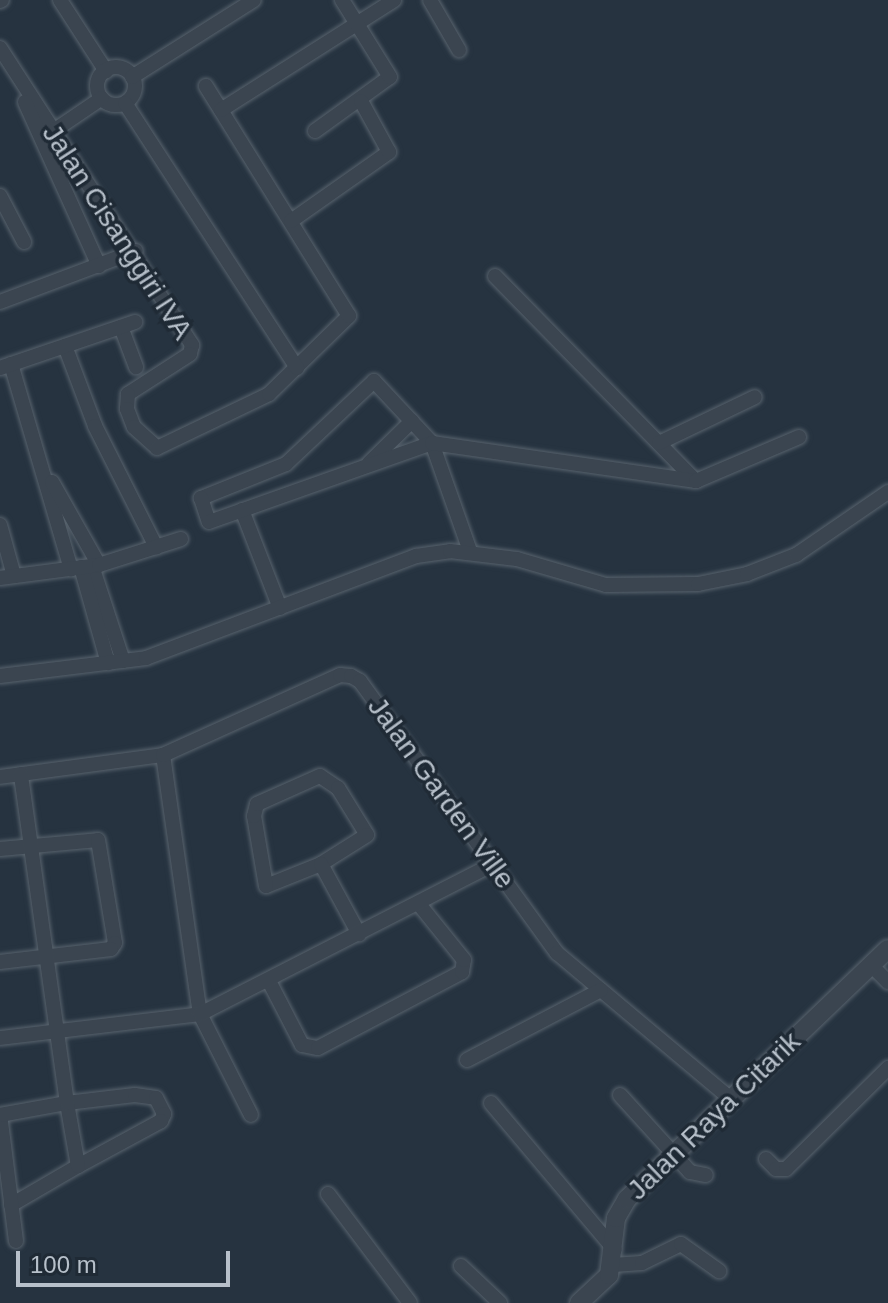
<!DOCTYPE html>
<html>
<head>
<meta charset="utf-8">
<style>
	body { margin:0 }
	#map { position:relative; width:888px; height:1303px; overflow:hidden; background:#263340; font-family:Helvetica,sans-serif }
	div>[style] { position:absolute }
	.roads { filter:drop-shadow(0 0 2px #58636d) drop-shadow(0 0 2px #58636d) }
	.minor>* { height:14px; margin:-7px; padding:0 7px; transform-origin:7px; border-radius:7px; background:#3b4550 }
	.minor>.ring { margin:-7px; padding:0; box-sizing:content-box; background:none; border:14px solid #3b4550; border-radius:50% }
	.tertiary>* { height:18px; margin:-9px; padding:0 9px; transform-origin:9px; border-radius:9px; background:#3b4550 }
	span { translate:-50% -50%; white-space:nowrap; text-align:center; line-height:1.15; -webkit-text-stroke:7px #1f2a35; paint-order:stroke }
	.street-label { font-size:28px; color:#b7c0ca }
	.scale { position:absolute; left:16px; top:1251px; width:214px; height:36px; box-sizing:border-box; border:4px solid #b7c0ca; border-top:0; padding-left:10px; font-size:24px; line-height:28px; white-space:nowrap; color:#b7c0ca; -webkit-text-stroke:6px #1f2a35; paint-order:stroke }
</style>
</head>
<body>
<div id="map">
	<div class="roads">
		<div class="minor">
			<div style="left:60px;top:0;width:85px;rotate:57.1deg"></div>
			<div style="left:430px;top:0;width:58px;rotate:59.9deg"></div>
			<div style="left:0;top:1px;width:2px;rotate:-27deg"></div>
			<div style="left:0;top:48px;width:354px;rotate:57.1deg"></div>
			<div style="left:192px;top:345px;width:9px;rotate:103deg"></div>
			<div style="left:190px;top:354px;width:74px;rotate:147.2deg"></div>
			<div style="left:128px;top:394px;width:15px;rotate:94deg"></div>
			<div style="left:127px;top:409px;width:19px;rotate:69deg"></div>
			<div style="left:134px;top:427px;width:31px;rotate:42deg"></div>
			<div style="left:157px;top:448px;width:124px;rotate:-25.7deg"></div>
			<div style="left:269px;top:394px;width:112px;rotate:-44.3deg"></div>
			<div style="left:349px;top:316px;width:271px;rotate:-121.9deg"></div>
			<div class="ring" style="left:97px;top:67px;width:24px;height:24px"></div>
			<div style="left:132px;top:77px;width:144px;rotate:-32.3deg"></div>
			<div style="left:25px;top:102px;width:180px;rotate:65.7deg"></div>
			<div style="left:125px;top:103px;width:316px;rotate:57deg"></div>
			<div style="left:221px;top:110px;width:205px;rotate:-32.4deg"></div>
			<div style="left:315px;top:131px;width:92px;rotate:-35.8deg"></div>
			<div style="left:390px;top:77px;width:91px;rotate:-121.9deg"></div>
			<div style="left:52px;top:132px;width:60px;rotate:-34.2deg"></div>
			<div style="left:0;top:196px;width:52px;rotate:62.4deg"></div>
			<div style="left:291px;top:221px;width:120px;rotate:-35.1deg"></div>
			<div style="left:389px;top:152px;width:58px;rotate:-118.8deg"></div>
			<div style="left:495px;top:276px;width:287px;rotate:45.6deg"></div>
			<div style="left:0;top:302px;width:145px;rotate:-20.6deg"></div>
			<div style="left:121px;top:327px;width:43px;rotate:69.4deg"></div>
			<div style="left:65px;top:346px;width:85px;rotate:69.4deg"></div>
			<div style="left:95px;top:426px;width:136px;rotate:63.2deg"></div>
			<div style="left:11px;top:364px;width:214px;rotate:73.7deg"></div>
			<div style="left:0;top:368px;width:143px;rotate:-18.8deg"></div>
			<div style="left:659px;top:443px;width:106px;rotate:-25.6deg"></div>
			<div style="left:369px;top:463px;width:60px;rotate:-44.3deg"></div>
			<div style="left:52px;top:482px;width:95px;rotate:60.5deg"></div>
			<div style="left:242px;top:510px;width:105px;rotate:68.8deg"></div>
			<div style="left:0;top:525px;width:53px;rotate:74.6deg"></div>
			<div style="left:470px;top:551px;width:114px;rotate:-109.4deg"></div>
			<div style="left:432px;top:443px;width:85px;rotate:-133.1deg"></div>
			<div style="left:374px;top:381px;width:121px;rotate:136.7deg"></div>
			<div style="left:286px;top:464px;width:92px;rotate:158.2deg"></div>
			<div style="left:201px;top:498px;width:25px;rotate:72deg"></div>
			<div style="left:209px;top:522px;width:237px;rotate:-19.5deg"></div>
			<div style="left:432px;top:443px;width:267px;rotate:8.2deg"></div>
			<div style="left:696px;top:481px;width:112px;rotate:-23.1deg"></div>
			<div style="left:92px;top:566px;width:100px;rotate:71.9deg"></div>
			<div style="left:81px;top:567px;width:100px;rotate:74.3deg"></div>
			<div style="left:0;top:578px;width:100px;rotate:-7.5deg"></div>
			<div style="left:99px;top:565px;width:86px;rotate:-17.6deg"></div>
			<div style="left:0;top:676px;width:147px;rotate:-7deg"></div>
			<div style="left:146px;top:658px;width:289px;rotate:-20.7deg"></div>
			<div style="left:416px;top:556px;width:34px;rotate:-8deg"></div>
			<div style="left:450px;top:551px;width:67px;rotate:6.8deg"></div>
			<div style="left:517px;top:559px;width:93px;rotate:16.3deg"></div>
			<div style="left:606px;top:585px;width:92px;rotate:-0.6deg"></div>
			<div style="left:698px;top:584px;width:50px;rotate:-11.5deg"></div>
			<div style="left:747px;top:574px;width:53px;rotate:-21.2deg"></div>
			<div style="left:796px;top:555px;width:112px;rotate:-34.4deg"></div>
			<div style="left:163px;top:755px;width:262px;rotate:81.9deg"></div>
			<div style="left:200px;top:1014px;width:113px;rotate:63.2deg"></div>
			<div style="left:320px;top:776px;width:22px;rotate:34deg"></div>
			<div style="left:338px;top:788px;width:55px;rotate:58.3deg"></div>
			<div style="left:367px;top:835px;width:54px;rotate:147.8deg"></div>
			<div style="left:321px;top:864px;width:59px;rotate:158.2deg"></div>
			<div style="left:266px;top:886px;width:71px;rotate:-99.7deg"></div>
			<div style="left:254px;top:816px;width:12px;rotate:-76deg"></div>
			<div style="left:257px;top:804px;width:69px;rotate:-24deg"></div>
			<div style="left:0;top:777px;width:164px;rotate:-7.7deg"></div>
			<div style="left:163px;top:755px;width:194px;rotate:-24.3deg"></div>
			<div style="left:340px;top:675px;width:11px;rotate:5deg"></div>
			<div style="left:351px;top:676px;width:10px;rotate:29deg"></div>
			<div style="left:360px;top:681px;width:336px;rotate:54.1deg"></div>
			<div style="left:557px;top:953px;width:226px;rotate:40deg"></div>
			<div style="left:0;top:849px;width:98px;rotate:-5.2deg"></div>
			<div style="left:98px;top:840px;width:104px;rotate:80.6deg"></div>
			<div style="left:115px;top:943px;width:7px;rotate:124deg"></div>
			<div style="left:111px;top:949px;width:112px;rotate:173.3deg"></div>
			<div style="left:321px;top:864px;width:80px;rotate:61.5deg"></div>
			<div style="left:872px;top:966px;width:23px;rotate:45deg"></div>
			<div style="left:269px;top:981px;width:72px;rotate:62.7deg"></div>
			<div style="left:302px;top:1045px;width:16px;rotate:11deg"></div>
			<div style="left:318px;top:1048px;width:163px;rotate:-27.8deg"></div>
			<div style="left:462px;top:972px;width:12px;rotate:-81deg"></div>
			<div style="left:464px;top:960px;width:73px;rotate:-128.9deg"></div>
			<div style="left:0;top:1038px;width:201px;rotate:-6.8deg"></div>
			<div style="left:200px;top:1014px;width:329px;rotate:-27.1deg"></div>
			<div style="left:467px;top:1060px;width:151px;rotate:-27.6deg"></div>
			<div style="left:620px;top:1095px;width:104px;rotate:47.7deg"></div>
			<div style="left:690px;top:1172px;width:16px;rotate:11deg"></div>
			<div style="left:491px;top:1103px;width:192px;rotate:49.9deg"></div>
			<div style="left:766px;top:1159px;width:14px;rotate:45deg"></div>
			<div style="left:776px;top:1169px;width:10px"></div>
			<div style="left:786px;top:1169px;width:144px;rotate:-44.7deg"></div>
			<div style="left:328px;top:1194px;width:136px;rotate:53deg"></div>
			<div style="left:11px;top:1205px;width:78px;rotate:-30.2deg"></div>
			<div style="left:16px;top:1241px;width:127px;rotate:-97.2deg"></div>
			<div style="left:0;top:1115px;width:68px;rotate:-10.2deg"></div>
			<div style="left:67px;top:1103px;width:68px;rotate:-6.7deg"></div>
			<div style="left:135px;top:1095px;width:21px;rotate:8deg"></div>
			<div style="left:156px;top:1098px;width:18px;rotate:63deg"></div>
			<div style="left:164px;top:1114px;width:8px;rotate:113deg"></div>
			<div style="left:161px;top:1121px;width:94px;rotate:151.5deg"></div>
			<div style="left:78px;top:1166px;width:64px;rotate:-99.9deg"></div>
			<div style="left:67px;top:1103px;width:332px;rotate:-98deg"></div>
			<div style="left:613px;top:1265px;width:29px;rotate:-4deg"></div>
			<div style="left:642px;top:1263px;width:43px;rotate:-26deg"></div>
			<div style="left:681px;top:1244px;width:47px;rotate:35.4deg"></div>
			<div style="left:461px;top:1266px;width:54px;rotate:43.5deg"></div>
		</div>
		<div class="tertiary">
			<div style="left:579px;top:1303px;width:41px;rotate:-43deg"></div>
			<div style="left:609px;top:1275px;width:57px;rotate:-83deg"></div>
			<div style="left:616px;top:1218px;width:22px;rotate:-60deg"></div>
			<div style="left:627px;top:1199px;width:361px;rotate:-43.8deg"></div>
		</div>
	</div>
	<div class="street-label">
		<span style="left:117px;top:232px;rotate:57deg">Jalan Cisanggiri IVA</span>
		<span style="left:441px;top:793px;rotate:54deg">Jalan Garden Ville</span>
		<span style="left:714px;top:1116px;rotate:-44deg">Jalan Raya Citarik</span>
	</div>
	<div class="scale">100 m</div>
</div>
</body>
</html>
